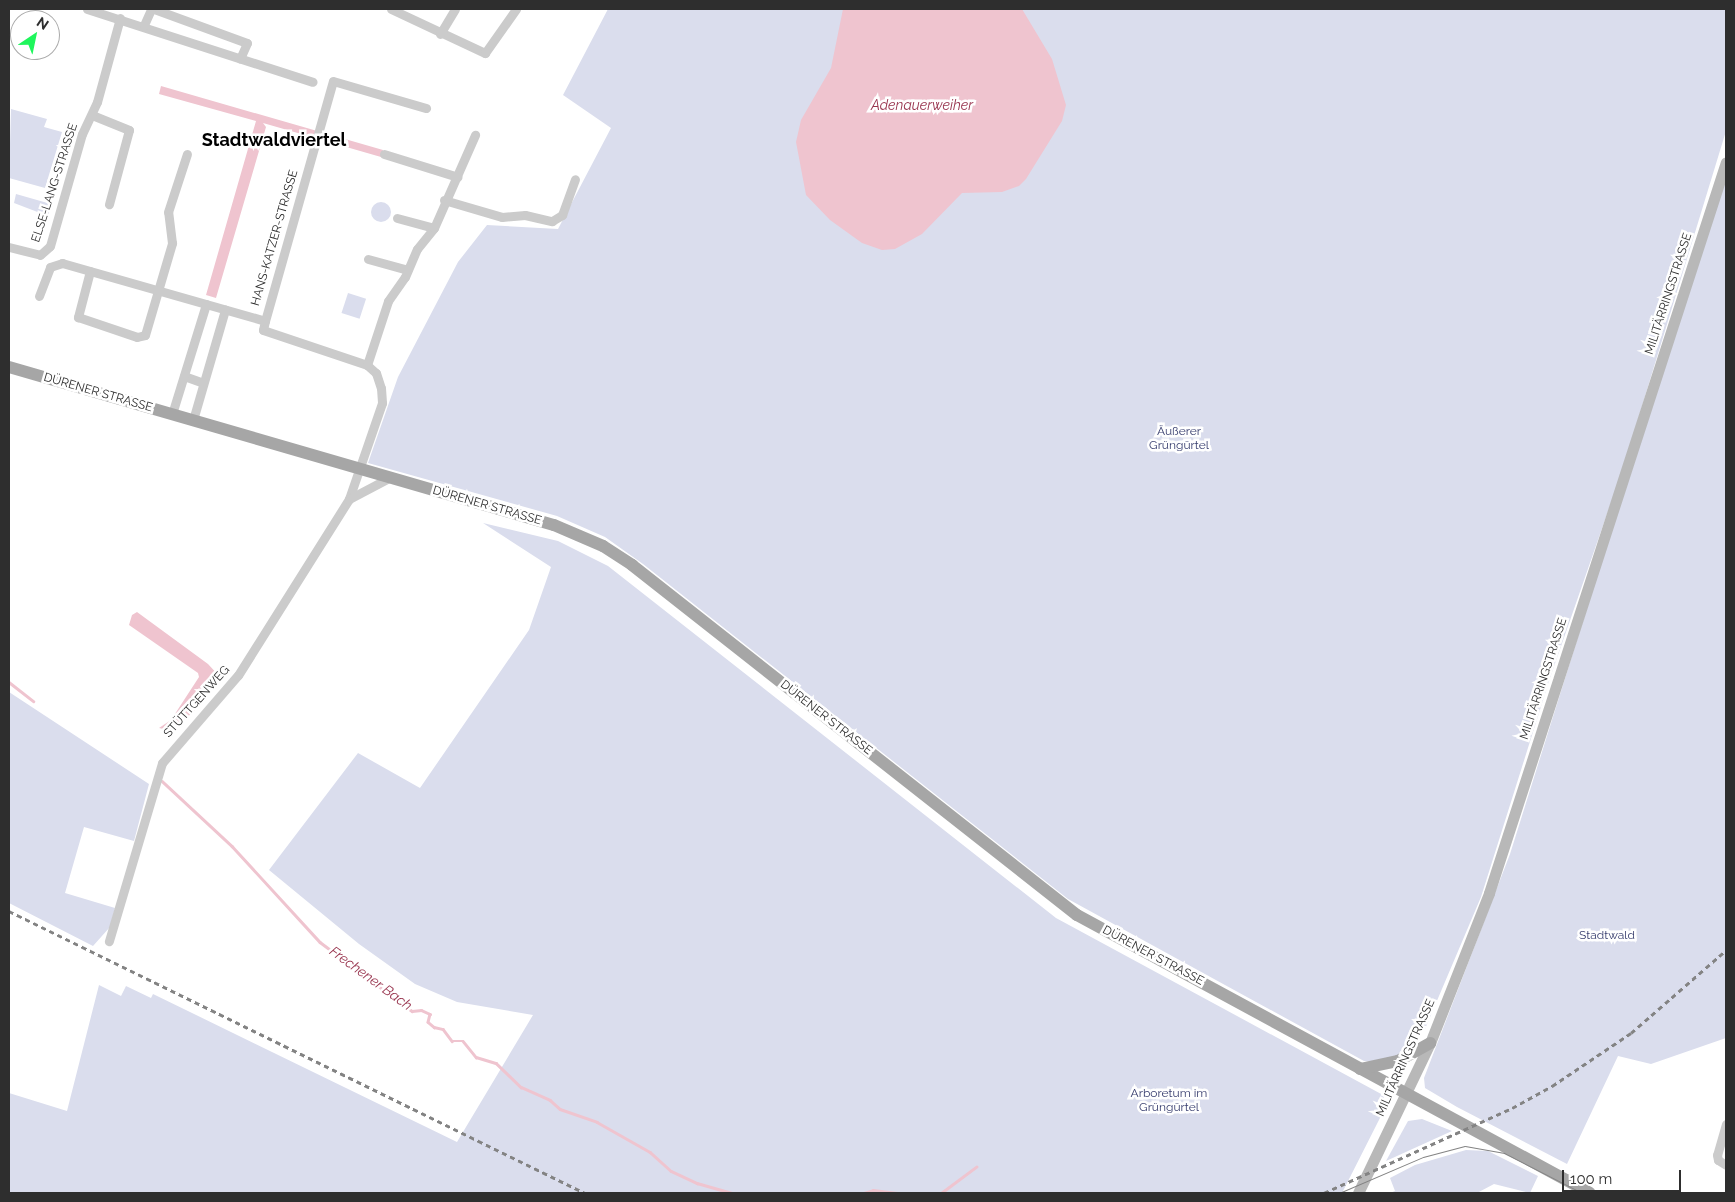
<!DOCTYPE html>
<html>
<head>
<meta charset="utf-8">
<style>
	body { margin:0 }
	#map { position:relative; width:1735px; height:1202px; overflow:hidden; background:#fff; font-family:Raleway,sans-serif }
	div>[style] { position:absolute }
	.green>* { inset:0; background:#dadded; transform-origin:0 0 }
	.round { border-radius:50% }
	.water>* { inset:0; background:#efc4cf }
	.stream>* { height:2.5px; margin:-1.25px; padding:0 1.25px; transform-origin:1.25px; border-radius:1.25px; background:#efc4cf }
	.minor>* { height:9px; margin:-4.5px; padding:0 4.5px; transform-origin:4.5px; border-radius:4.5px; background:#cbcbcb }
	.secondary>* { height:11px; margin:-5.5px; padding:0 5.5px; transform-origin:5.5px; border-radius:5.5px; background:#b8b8b8 }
	.primary>* { height:12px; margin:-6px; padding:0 6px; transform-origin:6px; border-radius:6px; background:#a6a6a6 }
	.tram>* { height:1px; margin:-0.5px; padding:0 0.5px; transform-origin:0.5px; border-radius:0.5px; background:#838383 }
	.rail>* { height:2.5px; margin-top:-1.25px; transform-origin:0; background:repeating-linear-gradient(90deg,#838383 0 5px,transparent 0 9px) }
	span { translate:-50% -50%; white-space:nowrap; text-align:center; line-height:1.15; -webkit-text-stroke:5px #fff; paint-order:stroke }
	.street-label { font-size:12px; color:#2e2e2e }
	.park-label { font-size:12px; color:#373d6e }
	.water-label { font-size:14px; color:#98344e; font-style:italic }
	.district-label { font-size:18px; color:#000; font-weight:700 }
	.frame { position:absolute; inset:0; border:10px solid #2e2e2e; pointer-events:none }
	.north { position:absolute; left:10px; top:10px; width:50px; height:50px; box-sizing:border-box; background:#fff; border:1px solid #ababab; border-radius:50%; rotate:34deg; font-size:14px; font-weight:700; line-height:20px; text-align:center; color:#2e2e2e }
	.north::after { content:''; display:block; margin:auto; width:18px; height:22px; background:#1ff65c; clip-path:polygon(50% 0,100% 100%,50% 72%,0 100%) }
	.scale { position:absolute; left:1562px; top:1170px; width:119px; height:22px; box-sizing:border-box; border:2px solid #2e2e2e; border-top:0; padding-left:6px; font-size:15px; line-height:18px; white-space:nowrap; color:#2e2e2e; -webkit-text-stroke:4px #fff; paint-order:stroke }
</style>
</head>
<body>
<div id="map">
	<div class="green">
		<div style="clip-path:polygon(608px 9px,1726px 9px,1726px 131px,1624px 465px,1550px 678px,1481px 897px,1425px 1029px,1412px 1046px,1395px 1058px,1375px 1062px,1364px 1061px,1068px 899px,643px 564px,605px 537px,557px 516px,368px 463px,398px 377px,458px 262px,487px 225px,558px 229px,611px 128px,563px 95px)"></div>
		<div style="clip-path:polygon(11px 109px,47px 119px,44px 127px,62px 132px,45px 188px,9px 178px)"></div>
		<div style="clip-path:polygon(1726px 165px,1726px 1038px,1651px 1064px,1618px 1056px,1567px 1164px,1457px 1107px,1425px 1088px,1424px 1078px,1510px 854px)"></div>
		<div style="clip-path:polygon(16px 194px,51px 204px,48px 216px,14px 203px)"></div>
		<div class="round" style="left:371px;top:202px;width:20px;height:20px"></div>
		<div style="left:348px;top:293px;width:19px;height:21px;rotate:18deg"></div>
		<div style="clip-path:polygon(483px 523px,558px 541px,608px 566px,1056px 918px,1383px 1095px,1385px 1101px,1383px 1112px,1342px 1193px,9px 1193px,9px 1093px,67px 1111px,99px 985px,121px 996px,126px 986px,151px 998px,153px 994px,457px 1142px,533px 1015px,457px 1002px,415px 984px,359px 944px,269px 870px,358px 753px,420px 788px,529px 630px,551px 567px)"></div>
		<div style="clip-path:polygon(9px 692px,149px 784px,134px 841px,84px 827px,65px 893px,115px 908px,110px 927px,93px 946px,9px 903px)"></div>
		<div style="clip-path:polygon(1422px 1119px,1452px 1131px,1386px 1161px,1408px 1121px)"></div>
		<div style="clip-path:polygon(1466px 1150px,1488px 1151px,1538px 1176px,1530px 1193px,1494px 1184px,1477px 1193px,1390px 1193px,1395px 1191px,1390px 1178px,1415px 1165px)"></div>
	</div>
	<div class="water">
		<div style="clip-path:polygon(843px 9px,1022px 9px,1052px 59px,1066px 105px,1062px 121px,1026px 179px,1019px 186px,1002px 192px,962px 193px,922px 234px,895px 249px,882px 250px,862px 243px,830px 220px,806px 195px,796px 142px,801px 120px,831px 68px)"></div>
		<div style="clip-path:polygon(161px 86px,383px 150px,381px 157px,263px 123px,266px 127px,216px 298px,206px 295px,256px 121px,159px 94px)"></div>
		<div style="clip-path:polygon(137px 612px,208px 664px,220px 677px,199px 706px,173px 731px,159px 728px,171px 720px,199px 677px,198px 673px,129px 625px,132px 615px)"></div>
	</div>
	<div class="stream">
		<div style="left:9px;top:682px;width:31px;rotate:38deg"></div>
		<div style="left:162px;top:781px;width:96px;rotate:42.9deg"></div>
		<div style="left:232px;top:846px;width:130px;rotate:47.5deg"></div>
		<div style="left:320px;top:942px;width:115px;rotate:36.9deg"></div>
		<div style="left:412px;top:1011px;width:9px;rotate:-6deg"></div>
		<div style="left:421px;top:1010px;width:10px;rotate:24deg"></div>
		<div style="left:430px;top:1014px;width:8px;rotate:104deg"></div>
		<div style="left:428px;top:1022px;width:8px;rotate:40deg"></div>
		<div style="left:434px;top:1027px;width:9px;rotate:13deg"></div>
		<div style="left:443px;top:1029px;width:15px;rotate:53deg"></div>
		<div style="left:452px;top:1041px;width:11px"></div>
		<div style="left:463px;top:1041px;width:21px;rotate:51deg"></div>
		<div style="left:476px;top:1057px;width:21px;rotate:17deg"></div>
		<div style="left:496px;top:1063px;width:35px;rotate:44deg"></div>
		<div style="left:521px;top:1087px;width:32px;rotate:24deg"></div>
		<div style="left:550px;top:1100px;width:13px;rotate:42deg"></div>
		<div style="left:560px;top:1109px;width:39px;rotate:19deg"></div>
		<div style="left:597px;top:1122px;width:61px;rotate:29.5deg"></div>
		<div style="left:650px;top:1152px;width:28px;rotate:42deg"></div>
		<div style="left:671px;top:1171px;width:29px;rotate:25deg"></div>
		<div style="left:697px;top:1183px;width:36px;rotate:16deg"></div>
		<div style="left:864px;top:1193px;width:9px;rotate:-18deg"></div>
		<div style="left:873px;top:1190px;width:26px;rotate:7deg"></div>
		<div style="left:941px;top:1193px;width:44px;rotate:-36.6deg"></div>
	</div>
	<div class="minor">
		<div style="left:87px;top:9px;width:237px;rotate:17.9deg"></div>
		<div style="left:154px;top:9px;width:99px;rotate:20.1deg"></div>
		<div style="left:247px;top:43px;width:17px;rotate:114deg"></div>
		<div style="left:391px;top:9px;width:104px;rotate:25.1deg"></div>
		<div style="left:485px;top:53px;width:54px;rotate:-54.8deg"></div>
		<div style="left:144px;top:25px;width:17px;rotate:-66deg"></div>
		<div style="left:440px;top:34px;width:29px;rotate:-59deg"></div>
		<div style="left:92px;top:115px;width:40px;rotate:22deg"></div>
		<div style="left:129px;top:130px;width:77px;rotate:105.1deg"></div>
		<div style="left:384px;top:154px;width:77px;rotate:17.3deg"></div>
		<div style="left:444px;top:200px;width:60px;rotate:16.3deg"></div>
		<div style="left:502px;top:217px;width:23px;rotate:-5deg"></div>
		<div style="left:525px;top:215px;width:28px;rotate:13deg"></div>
		<div style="left:552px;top:221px;width:12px;rotate:-31deg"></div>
		<div style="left:562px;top:215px;width:38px;rotate:-70deg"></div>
		<div style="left:397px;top:218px;width:38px;rotate:15deg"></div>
		<div style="left:9px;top:247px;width:32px;rotate:14deg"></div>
		<div style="left:40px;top:255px;width:13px;rotate:-42deg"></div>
		<div style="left:50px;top:246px;width:116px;rotate:-74.1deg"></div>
		<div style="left:82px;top:134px;width:35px;rotate:-65deg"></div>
		<div style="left:97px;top:102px;width:87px;rotate:-74.7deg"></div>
		<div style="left:368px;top:259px;width:41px;rotate:15.4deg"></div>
		<div style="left:90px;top:271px;width:48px;rotate:104.6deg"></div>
		<div style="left:78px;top:317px;width:62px;rotate:18.7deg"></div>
		<div style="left:137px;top:337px;width:8px;rotate:-14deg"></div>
		<div style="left:145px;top:335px;width:96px;rotate:-73.6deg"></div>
		<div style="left:172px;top:243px;width:31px;rotate:-97deg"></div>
		<div style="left:168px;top:212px;width:61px;rotate:-71.9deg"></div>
		<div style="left:39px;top:296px;width:31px;rotate:-69deg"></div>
		<div style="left:50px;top:267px;width:13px;rotate:-18deg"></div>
		<div style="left:62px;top:263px;width:211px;rotate:15.9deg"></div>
		<div style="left:265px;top:321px;width:9px;rotate:103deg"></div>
		<div style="left:263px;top:330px;width:110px;rotate:18.6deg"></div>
		<div style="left:367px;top:365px;width:12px;rotate:42deg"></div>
		<div style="left:376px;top:373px;width:16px;rotate:72deg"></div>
		<div style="left:381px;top:388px;width:15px;rotate:86deg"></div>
		<div style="left:382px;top:403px;width:102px;rotate:109deg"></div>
		<div style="left:349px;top:499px;width:208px;rotate:122.2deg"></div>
		<div style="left:238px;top:675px;width:116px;rotate:130.8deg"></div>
		<div style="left:162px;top:763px;width:186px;rotate:106.6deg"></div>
		<div style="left:265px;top:321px;width:249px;rotate:-74.2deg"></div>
		<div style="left:333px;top:81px;width:97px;rotate:16.2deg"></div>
		<div style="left:367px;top:365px;width:67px;rotate:-71.8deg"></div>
		<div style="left:388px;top:301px;width:29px;rotate:-55deg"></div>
		<div style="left:405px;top:277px;width:30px;rotate:-67deg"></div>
		<div style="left:417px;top:249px;width:27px;rotate:-51deg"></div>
		<div style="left:434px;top:228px;width:102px;rotate:-66.2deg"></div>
		<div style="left:184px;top:376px;width:20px;rotate:20deg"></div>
		<div style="left:172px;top:414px;width:115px;rotate:-72.8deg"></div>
		<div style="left:193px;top:420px;width:115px;rotate:-73.8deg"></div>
		<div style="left:349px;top:499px;width:45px;rotate:-27.7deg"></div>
		<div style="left:1726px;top:1124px;width:32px;rotate:106deg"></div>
		<div style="left:1717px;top:1155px;width:5px;rotate:79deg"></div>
		<div style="left:1718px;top:1160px;width:9px;rotate:32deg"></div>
	</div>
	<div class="secondary">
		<div style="left:1358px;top:1193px;width:166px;rotate:-64.4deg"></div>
		<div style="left:1430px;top:1043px;width:161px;rotate:-68.5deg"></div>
		<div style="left:1489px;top:893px;width:768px;rotate:-72.04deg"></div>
	</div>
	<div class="primary">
		<div style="left:9px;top:367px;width:567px;rotate:16.17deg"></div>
		<div style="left:554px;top:525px;width:53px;rotate:23.2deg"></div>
		<div style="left:603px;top:546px;width:35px;rotate:33deg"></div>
		<div style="left:632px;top:565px;width:566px;rotate:38.19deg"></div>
		<div style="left:1077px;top:915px;width:583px;rotate:28.45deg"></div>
		<div style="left:1360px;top:1069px;width:39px;rotate:-12deg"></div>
		<div style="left:1398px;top:1061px;width:37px;rotate:-29deg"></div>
	</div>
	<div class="tram">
		<div style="left:1339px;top:1193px;width:91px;rotate:-23.2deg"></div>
		<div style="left:1423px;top:1157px;width:43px;rotate:-14.7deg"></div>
		<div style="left:1465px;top:1146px;width:40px;rotate:10deg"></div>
		<div style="left:1504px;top:1153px;width:88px;rotate:27.1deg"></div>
	</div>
	<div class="rail">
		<div style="left:9px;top:911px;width:641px;rotate:26.09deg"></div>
		<div style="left:1324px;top:1193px;width:206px;rotate:-24.3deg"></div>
		<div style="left:1512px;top:1108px;width:46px;rotate:-28.8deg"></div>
		<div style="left:1552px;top:1086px;width:95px;rotate:-33.9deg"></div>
		<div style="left:1631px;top:1033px;width:126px;rotate:-41.1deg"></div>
	</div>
	<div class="street-label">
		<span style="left:55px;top:183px;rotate:-72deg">ELSE-LANG-STRASSE</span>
		<span style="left:275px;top:238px;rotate:-74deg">HANS-KATZER-STRASSE</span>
		<span style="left:1669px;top:294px;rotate:-72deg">MILITÄRRINGSTRASSE</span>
		<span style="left:98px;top:393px;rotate:16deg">DÜRENER STRASSE</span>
		<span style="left:487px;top:506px;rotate:16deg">DÜRENER STRASSE</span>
		<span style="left:1544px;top:679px;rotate:-72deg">MILITÄRRINGSTRASSE</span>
		<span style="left:197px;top:702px;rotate:-48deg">STÜTTGENWEG</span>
		<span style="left:826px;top:718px;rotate:38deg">DÜRENER STRASSE</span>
		<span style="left:1153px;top:956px;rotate:28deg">DÜRENER STRASSE</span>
		<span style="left:1406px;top:1058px;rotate:-66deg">MILITÄRRINGSTRASSE</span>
	</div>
	<div class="park-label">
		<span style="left:1179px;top:439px">Äußerer<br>Grüngürtel</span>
		<span style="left:1607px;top:936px">Stadtwald</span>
		<span style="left:1169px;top:1101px">Arboretum im<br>Grüngürtel</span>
	</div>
	<div class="water-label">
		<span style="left:922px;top:105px">Adenauerweiher</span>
		<span style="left:371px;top:978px;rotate:36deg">Frechener Bach</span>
	</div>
	<div class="district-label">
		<span style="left:274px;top:140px">Stadtwaldviertel</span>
	</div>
	<div class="frame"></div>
	<div class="north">N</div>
	<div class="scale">100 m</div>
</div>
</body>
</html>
